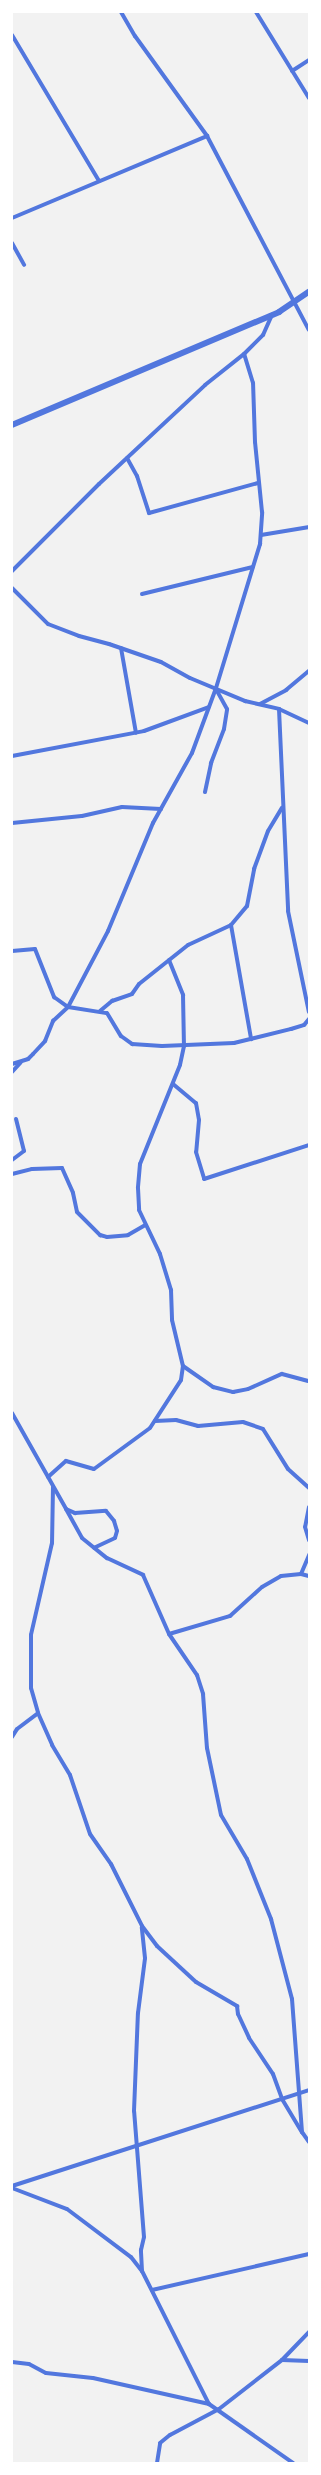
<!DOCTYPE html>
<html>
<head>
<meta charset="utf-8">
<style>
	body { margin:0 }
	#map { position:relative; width:321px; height:2475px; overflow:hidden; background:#f2f2f2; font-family:Signika,sans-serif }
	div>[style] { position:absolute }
	.minor>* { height:4px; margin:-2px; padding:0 2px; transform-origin:2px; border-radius:2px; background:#5277de }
	.tertiary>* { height:5.5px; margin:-2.75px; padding:0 2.75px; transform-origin:2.75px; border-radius:2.75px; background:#5277de }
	span { translate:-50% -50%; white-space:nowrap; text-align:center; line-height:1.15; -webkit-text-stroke:3px #fff; paint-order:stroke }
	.frame { position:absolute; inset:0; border:13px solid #fff; pointer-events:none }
</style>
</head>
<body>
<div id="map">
	<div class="minor">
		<div style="left:121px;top:12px;width:28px;rotate:60deg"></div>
		<div style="left:135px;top:36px;width:123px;rotate:54.2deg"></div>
		<div style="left:207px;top:136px;width:219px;rotate:62.3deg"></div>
		<div style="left:256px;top:12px;width:101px;rotate:58.4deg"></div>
		<div style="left:12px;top:35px;width:170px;rotate:59.2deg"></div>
		<div style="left:292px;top:71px;width:20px;rotate:-33deg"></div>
		<div style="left:12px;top:218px;width:212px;rotate:-22.8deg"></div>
		<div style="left:12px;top:243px;width:25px;rotate:61deg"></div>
		<div style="left:127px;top:458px;width:21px;rotate:61deg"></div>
		<div style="left:137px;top:476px;width:39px;rotate:72deg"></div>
		<div style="left:149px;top:513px;width:113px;rotate:-15.4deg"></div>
		<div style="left:261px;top:535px;width:49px;rotate:-9.5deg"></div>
		<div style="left:12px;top:571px;width:123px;rotate:-45deg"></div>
		<div style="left:99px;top:484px;width:145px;rotate:-43deg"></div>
		<div style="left:205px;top:385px;width:50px;rotate:-38.5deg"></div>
		<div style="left:244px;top:354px;width:27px;rotate:-45deg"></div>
		<div style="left:263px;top:335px;width:22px;rotate:-66deg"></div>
		<div style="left:12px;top:588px;width:51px;rotate:45deg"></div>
		<div style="left:48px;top:624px;width:33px;rotate:21deg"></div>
		<div style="left:79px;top:636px;width:31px;rotate:15deg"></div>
		<div style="left:109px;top:644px;width:55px;rotate:19.1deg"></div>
		<div style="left:161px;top:662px;width:33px;rotate:29deg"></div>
		<div style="left:190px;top:678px;width:60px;rotate:22.7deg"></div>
		<div style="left:245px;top:701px;width:35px;rotate:13deg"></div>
		<div style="left:279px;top:709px;width:33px;rotate:25deg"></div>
		<div style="left:142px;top:594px;width:114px;rotate:-13.7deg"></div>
		<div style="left:121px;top:648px;width:86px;rotate:80deg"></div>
		<div style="left:260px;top:704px;width:30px;rotate:-28deg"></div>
		<div style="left:286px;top:690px;width:30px;rotate:-40deg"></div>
		<div style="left:279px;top:709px;width:202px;rotate:87.4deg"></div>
		<div style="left:288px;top:911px;width:103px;rotate:78.3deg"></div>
		<div style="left:12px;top:756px;width:134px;rotate:-10.7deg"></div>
		<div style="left:144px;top:731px;width:69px;rotate:-20.3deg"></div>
		<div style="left:205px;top:792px;width:30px;rotate:-78deg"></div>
		<div style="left:211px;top:763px;width:36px;rotate:-69deg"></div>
		<div style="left:224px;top:729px;width:20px;rotate:-81deg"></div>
		<div style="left:227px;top:709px;width:23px;rotate:-119deg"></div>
		<div style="left:12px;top:823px;width:70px;rotate:-5.7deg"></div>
		<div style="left:82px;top:816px;width:41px;rotate:-12.7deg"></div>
		<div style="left:122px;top:807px;width:39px;rotate:3deg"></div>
		<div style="left:231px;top:925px;width:116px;rotate:80deg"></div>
		<div style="left:12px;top:951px;width:23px;rotate:-5deg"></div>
		<div style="left:35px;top:949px;width:52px;rotate:68.4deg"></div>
		<div style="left:54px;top:997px;width:17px;rotate:36deg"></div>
		<div style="left:68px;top:1007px;width:39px;rotate:9deg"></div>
		<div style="left:107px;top:1013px;width:27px;rotate:59deg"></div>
		<div style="left:121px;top:1036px;width:14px;rotate:36deg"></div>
		<div style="left:132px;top:1044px;width:30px;rotate:4deg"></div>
		<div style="left:162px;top:1046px;width:72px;rotate:-2.4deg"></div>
		<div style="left:234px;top:1043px;width:59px;rotate:-13.8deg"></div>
		<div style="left:291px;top:1029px;width:14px;rotate:-17deg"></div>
		<div style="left:304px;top:1025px;width:8px;rotate:-50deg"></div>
		<div style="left:169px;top:960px;width:38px;rotate:68deg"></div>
		<div style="left:183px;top:995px;width:51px;rotate:88.9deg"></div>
		<div style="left:184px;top:1046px;width:19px;rotate:102deg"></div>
		<div style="left:180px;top:1065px;width:107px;rotate:112deg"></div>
		<div style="left:140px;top:1164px;width:24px;rotate:95deg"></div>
		<div style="left:138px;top:1188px;width:22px;rotate:87deg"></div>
		<div style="left:139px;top:1210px;width:49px;rotate:64.5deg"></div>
		<div style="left:160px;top:1254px;width:38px;rotate:73deg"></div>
		<div style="left:171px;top:1290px;width:30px;rotate:88deg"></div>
		<div style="left:172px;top:1320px;width:47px;rotate:76.6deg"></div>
		<div style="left:183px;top:1366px;width:37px;rotate:35deg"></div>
		<div style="left:213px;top:1387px;width:21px;rotate:14deg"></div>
		<div style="left:233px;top:1392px;width:15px;rotate:-11deg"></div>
		<div style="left:248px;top:1389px;width:37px;rotate:-24deg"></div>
		<div style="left:282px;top:1374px;width:28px;rotate:15deg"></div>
		<div style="left:100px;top:1011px;width:16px;rotate:-40deg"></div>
		<div style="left:112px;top:1001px;width:21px;rotate:-19deg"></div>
		<div style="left:132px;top:994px;width:12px;rotate:-55deg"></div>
		<div style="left:139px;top:984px;width:63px;rotate:-38.5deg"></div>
		<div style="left:188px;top:945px;width:47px;rotate:-24.9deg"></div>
		<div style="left:231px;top:925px;width:25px;rotate:-50deg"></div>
		<div style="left:247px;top:906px;width:38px;rotate:-79deg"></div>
		<div style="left:254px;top:869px;width:40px;rotate:-69.8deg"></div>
		<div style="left:268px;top:831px;width:27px;rotate:-59deg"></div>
		<div style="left:12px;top:1064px;width:17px;rotate:-17deg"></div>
		<div style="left:28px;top:1059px;width:7px;rotate:-45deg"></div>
		<div style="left:33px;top:1054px;width:18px;rotate:-47deg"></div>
		<div style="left:45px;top:1041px;width:22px;rotate:-68deg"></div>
		<div style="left:53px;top:1021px;width:21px;rotate:-43deg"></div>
		<div style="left:68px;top:1007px;width:86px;rotate:-62.2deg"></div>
		<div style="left:108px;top:931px;width:117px;rotate:-67.4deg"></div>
		<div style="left:153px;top:823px;width:80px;rotate:-60.9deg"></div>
		<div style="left:192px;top:753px;width:69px;rotate:-69.7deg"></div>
		<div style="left:216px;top:688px;width:151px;rotate:-73deg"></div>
		<div style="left:260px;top:544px;width:32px;rotate:-86deg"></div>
		<div style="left:262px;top:512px;width:70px;rotate:-95.7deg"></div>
		<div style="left:255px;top:442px;width:59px;rotate:-91.9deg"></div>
		<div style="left:253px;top:383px;width:30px;rotate:-107deg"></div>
		<div style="left:12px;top:1072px;width:13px;rotate:-48deg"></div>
		<div style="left:173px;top:1084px;width:30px;rotate:40deg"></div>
		<div style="left:196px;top:1103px;width:17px;rotate:80deg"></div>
		<div style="left:199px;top:1120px;width:32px;rotate:95deg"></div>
		<div style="left:196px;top:1152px;width:28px;rotate:73deg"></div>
		<div style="left:204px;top:1179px;width:110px;rotate:-17.9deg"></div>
		<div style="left:12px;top:1160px;width:15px;rotate:-37deg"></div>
		<div style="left:24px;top:1151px;width:33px;rotate:-104deg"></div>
		<div style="left:12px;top:1174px;width:21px;rotate:-14deg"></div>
		<div style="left:32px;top:1169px;width:30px;rotate:-2deg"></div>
		<div style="left:62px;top:1168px;width:27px;rotate:66deg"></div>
		<div style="left:73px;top:1193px;width:19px;rotate:78deg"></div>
		<div style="left:77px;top:1212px;width:33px;rotate:45deg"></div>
		<div style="left:100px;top:1235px;width:7px;rotate:16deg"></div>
		<div style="left:107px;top:1237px;width:21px;rotate:-5deg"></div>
		<div style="left:128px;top:1235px;width:20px;rotate:-30deg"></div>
		<div style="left:12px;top:1413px;width:110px;rotate:60.6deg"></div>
		<div style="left:66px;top:1509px;width:10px;rotate:24deg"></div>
		<div style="left:75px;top:1513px;width:31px;rotate:-4deg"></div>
		<div style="left:106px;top:1511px;width:13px;rotate:51deg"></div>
		<div style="left:114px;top:1521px;width:10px;rotate:73deg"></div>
		<div style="left:117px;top:1531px;width:7px;rotate:106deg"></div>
		<div style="left:115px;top:1538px;width:23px;rotate:155deg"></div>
		<div style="left:155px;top:1421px;width:21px;rotate:-3deg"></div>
		<div style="left:176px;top:1420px;width:23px;rotate:15deg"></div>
		<div style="left:198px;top:1426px;width:45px;rotate:-5.1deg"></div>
		<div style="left:243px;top:1422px;width:21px;rotate:19deg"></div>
		<div style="left:263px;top:1429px;width:47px;rotate:58deg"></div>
		<div style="left:288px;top:1469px;width:28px;rotate:42deg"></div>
		<div style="left:48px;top:1477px;width:24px;rotate:-42deg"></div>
		<div style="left:66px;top:1461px;width:29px;rotate:16deg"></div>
		<div style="left:94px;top:1469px;width:69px;rotate:-36.2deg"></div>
		<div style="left:150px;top:1428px;width:57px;rotate:-57.1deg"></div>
		<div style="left:181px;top:1380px;width:14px;rotate:-82deg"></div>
		<div style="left:53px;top:1487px;width:56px;rotate:91deg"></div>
		<div style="left:52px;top:1543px;width:94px;rotate:102.9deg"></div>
		<div style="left:31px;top:1635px;width:53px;rotate:90deg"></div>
		<div style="left:31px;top:1688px;width:26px;rotate:74deg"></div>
		<div style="left:38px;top:1713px;width:35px;rotate:66deg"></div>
		<div style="left:52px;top:1745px;width:35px;rotate:59deg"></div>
		<div style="left:70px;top:1775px;width:62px;rotate:71.3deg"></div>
		<div style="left:90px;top:1834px;width:37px;rotate:55deg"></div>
		<div style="left:111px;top:1864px;width:69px;rotate:63.4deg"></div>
		<div style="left:142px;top:1926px;width:25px;rotate:53deg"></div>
		<div style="left:157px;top:1946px;width:53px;rotate:42.7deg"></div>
		<div style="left:196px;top:1982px;width:48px;rotate:30.3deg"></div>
		<div style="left:237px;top:2006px;width:8px;rotate:83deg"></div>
		<div style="left:238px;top:2014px;width:26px;rotate:65deg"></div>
		<div style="left:249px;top:2038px;width:43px;rotate:56.3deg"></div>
		<div style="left:273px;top:2074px;width:27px;rotate:70deg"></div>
		<div style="left:282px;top:2099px;width:39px;rotate:59deg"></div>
		<div style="left:309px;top:1507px;width:20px;rotate:101deg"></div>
		<div style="left:305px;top:1527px;width:14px;rotate:73deg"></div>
		<div style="left:66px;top:1509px;width:33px;rotate:61deg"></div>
		<div style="left:82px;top:1538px;width:32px;rotate:39deg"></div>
		<div style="left:107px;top:1558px;width:40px;rotate:25deg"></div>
		<div style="left:143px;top:1575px;width:64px;rotate:66.2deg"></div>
		<div style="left:169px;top:1634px;width:50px;rotate:55.7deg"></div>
		<div style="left:197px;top:1675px;width:20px;rotate:72deg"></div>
		<div style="left:203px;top:1694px;width:54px;rotate:85.8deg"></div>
		<div style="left:207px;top:1748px;width:68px;rotate:78.2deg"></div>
		<div style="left:221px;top:1815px;width:51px;rotate:59.4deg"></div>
		<div style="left:247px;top:1859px;width:65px;rotate:68.2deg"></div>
		<div style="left:271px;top:1919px;width:83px;rotate:75.3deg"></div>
		<div style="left:292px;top:1999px;width:133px;rotate:85.7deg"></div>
		<div style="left:302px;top:2132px;width:12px;rotate:55deg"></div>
		<div style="left:301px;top:1574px;width:21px;rotate:-67deg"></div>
		<div style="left:169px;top:1634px;width:64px;rotate:-16.4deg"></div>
		<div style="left:230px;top:1616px;width:43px;rotate:-42.2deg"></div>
		<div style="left:262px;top:1587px;width:22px;rotate:-30deg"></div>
		<div style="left:281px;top:1576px;width:20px;rotate:-6deg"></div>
		<div style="left:301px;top:1574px;width:8px;rotate:14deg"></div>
		<div style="left:12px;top:1737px;width:9px;rotate:-58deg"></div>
		<div style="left:17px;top:1729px;width:26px;rotate:-37deg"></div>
		<div style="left:12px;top:2186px;width:312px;rotate:-17.9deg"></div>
		<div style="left:12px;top:2188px;width:59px;rotate:20.9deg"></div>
		<div style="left:67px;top:2209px;width:80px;rotate:36.9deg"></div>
		<div style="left:131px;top:2257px;width:18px;rotate:52deg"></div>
		<div style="left:142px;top:2271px;width:149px;rotate:63.3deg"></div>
		<div style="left:142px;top:2271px;width:21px;rotate:-93deg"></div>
		<div style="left:141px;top:2250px;width:13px;rotate:-77deg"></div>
		<div style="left:144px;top:2237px;width:126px;rotate:-94.5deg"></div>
		<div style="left:134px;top:2111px;width:98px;rotate:-87.7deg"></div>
		<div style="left:138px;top:2013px;width:55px;rotate:-82.7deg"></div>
		<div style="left:145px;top:1958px;width:31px;rotate:-96deg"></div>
		<div style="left:152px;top:2290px;width:161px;rotate:-12.9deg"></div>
		<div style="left:282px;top:2360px;width:27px;rotate:2deg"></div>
		<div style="left:12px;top:2362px;width:17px;rotate:7deg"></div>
		<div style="left:29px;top:2364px;width:19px;rotate:28deg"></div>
		<div style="left:46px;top:2373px;width:47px;rotate:6.1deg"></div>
		<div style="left:93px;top:2378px;width:119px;rotate:12.6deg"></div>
		<div style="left:209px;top:2404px;width:103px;rotate:35.1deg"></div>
		<div style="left:157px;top:2463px;width:20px;rotate:-81deg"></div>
		<div style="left:160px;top:2443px;width:13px;rotate:-39deg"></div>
		<div style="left:170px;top:2435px;width:55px;rotate:-28deg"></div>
		<div style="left:219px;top:2409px;width:80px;rotate:-37.9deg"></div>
		<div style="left:282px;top:2360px;width:39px;rotate:-46deg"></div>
	</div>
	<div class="tertiary">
		<div style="left:12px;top:425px;width:290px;rotate:-22.9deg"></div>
		<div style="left:279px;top:312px;width:36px;rotate:-34deg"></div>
	</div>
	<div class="frame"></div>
</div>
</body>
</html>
